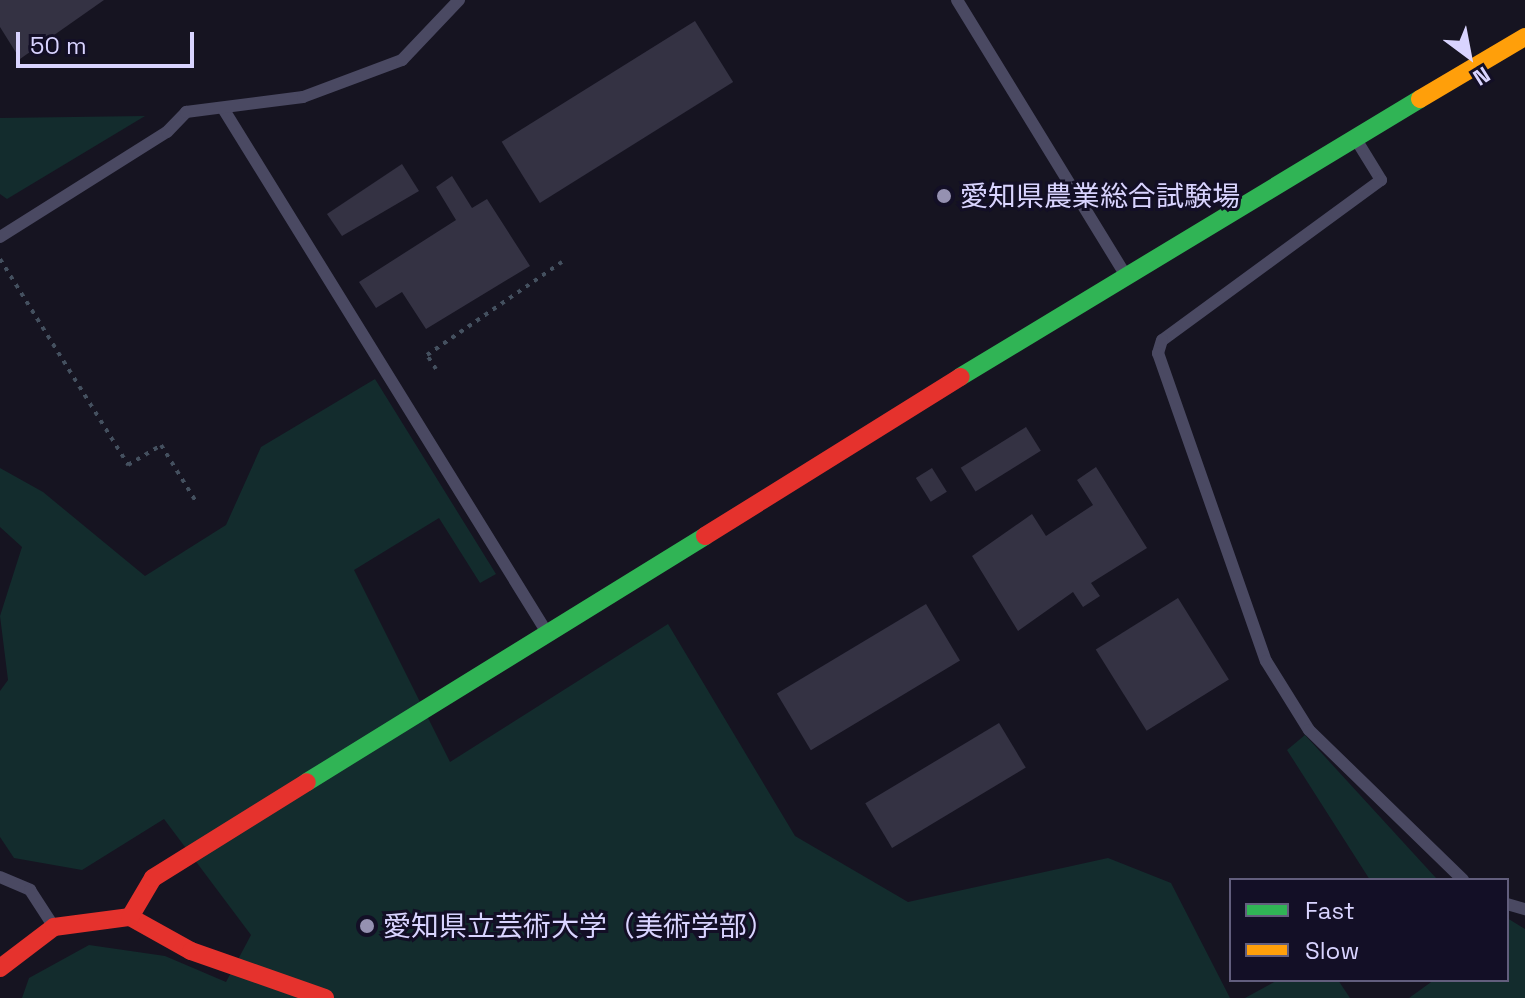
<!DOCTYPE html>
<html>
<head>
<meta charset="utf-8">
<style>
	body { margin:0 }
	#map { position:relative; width:1525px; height:998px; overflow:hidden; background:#161421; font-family:"Space Grotesk","Noto Sans JP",sans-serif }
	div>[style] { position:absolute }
	.green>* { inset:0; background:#132c2d }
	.building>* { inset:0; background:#343243; transform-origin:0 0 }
	.path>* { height:4px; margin-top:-2px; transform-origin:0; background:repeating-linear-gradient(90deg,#44505f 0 4px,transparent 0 10px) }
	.lane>* { height:12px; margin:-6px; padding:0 6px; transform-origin:6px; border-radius:6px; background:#4a4962 }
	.fast>* { height:18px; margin:-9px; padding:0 9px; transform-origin:9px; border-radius:9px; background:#30b455 }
	.slow>* { height:18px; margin:-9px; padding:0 9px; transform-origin:9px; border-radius:9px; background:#ff9f0a }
	.jam>* { height:18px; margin:-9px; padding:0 9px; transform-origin:9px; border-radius:9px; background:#e5322d }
	.dots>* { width:22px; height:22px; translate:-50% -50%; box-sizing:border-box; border:4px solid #130f26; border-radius:50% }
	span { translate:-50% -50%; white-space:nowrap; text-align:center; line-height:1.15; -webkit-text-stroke:6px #130f26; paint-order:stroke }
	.poi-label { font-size:28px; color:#d9d4ff }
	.left { translate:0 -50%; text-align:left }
	.legend { position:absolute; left:1229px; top:878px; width:280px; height:104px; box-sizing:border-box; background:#130f26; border:2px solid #625e7d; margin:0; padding:10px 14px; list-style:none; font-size:24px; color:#d9d4ff }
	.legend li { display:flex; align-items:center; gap:16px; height:40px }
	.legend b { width:40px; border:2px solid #625e7d }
	.north { position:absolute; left:1429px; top:16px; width:80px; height:80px; -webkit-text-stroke:6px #130f26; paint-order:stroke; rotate:148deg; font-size:22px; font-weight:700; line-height:32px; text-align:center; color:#d9d4ff }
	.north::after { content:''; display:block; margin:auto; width:28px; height:36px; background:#d9d4ff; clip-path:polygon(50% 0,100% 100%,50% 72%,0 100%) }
	.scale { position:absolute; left:16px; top:32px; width:178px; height:36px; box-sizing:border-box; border:4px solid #d9d4ff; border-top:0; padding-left:10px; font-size:24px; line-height:28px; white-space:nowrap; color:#d9d4ff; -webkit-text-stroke:6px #130f26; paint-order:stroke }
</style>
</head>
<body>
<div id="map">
	<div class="green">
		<div style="clip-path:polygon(145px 116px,7px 199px,0 194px,0 118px)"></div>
		<div style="clip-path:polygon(375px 379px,496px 574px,480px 583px,439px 518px,354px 570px,450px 762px,668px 624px,795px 836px,908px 902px,1108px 858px,1171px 883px,1230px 998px,22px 998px,29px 978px,89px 945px,165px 956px,226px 982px,251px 935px,164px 819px,82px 870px,14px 858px,0 837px,0 691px,8px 680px,0 616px,22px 547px,0 527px,0 468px,43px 492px,145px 576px,226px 525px,261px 447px)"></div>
		<div style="clip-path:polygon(1305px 735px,1436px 878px,1440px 880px,1370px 880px,1287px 750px)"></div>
		<div style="clip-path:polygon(1507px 918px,1525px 929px,1525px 998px,1409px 998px,1434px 980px,1507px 980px)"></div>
		<div style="clip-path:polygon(1278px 980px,1338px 980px,1350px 998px,1245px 998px)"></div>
	</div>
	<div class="building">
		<div style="clip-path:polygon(0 0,104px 0,20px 59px,0 27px)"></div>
		<div style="left:695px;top:21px;width:72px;height:228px;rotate:58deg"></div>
		<div style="clip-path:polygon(402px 164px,419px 191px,342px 236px,327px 214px)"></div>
		<div style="clip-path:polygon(452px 176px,472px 208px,487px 199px,530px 266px,426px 329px,402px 292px,376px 308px,359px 282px,456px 220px,436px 187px)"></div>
		<div style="left:1026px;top:427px;width:28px;height:77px;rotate:58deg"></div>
		<div style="clip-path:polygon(1096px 467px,1147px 548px,1091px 583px,1100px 596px,1083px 607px,1073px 592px,1018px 631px,972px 556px,1032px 514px,1046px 536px,1093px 505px,1077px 480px)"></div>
		<div style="left:932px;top:468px;width:28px;height:19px;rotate:58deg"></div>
		<div style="left:1178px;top:598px;width:96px;height:97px;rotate:58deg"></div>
		<div style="left:926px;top:604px;width:66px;height:174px;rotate:59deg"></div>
		<div style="left:999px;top:723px;width:52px;height:156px;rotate:59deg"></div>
	</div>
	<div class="path">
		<div style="left:0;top:259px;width:243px;rotate:58.1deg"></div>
		<div style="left:128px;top:465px;width:39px;rotate:-31deg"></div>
		<div style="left:161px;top:445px;width:65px;rotate:58.3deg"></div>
		<div style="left:436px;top:369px;width:17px;rotate:-123deg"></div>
		<div style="left:427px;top:355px;width:164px;rotate:-34.6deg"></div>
	</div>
	<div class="lane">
		<div style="left:957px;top:0;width:320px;rotate:58.5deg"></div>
		<div style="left:224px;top:110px;width:612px;rotate:58.28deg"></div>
		<div style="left:1357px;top:141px;width:46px;rotate:58.4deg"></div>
		<div style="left:1381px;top:180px;width:271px;rotate:143.8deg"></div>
		<div style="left:1162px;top:340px;width:14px;rotate:107deg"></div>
		<div style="left:1158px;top:353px;width:326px;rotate:70.7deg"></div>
		<div style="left:1266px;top:661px;width:81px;rotate:58.1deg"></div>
		<div style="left:1309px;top:730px;width:215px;rotate:44.2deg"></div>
		<div style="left:0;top:237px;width:197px;rotate:-32.2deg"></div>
		<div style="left:167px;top:132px;width:28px;rotate:-46deg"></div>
		<div style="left:186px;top:112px;width:118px;rotate:-7.3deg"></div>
		<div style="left:303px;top:97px;width:106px;rotate:-20.5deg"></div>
		<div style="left:402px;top:60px;width:83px;rotate:-46.5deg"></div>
		<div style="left:0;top:877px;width:33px;rotate:23deg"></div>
		<div style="left:30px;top:890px;width:40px;rotate:57.1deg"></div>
		<div style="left:1507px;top:904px;width:19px;rotate:16deg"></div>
	</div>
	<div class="fast">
		<div style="left:960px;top:377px;width:537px;rotate:-31.15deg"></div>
		<div style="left:307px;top:782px;width:468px;rotate:-31.7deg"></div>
	</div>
	<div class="slow">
		<div style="left:1420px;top:99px;width:122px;rotate:-30.6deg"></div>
	</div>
	<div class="jam">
		<div style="left:705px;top:536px;width:301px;rotate:-31.9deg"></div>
		<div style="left:130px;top:917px;width:70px;rotate:29.1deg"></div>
		<div style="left:191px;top:951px;width:142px;rotate:19.3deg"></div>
		<div style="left:0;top:968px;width:68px;rotate:-37.2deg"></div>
		<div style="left:54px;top:927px;width:77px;rotate:-7.5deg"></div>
		<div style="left:130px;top:917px;width:45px;rotate:-59.5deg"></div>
		<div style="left:153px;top:878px;width:181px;rotate:-31.9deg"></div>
	</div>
	<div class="dots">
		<div style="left:944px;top:196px;background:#9591b1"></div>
		<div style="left:367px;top:926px;background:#9591b1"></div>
	</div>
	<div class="poi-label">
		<span class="left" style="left:960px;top:196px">愛知県農業総合試験場</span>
		<span class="left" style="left:383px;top:926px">愛知県立芸術大学（美術学部）</span>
	</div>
	<ul class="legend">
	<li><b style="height:10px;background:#30b455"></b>Fast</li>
	<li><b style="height:10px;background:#ff9f0a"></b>Slow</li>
	</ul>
	<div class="north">N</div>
	<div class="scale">50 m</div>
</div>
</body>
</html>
